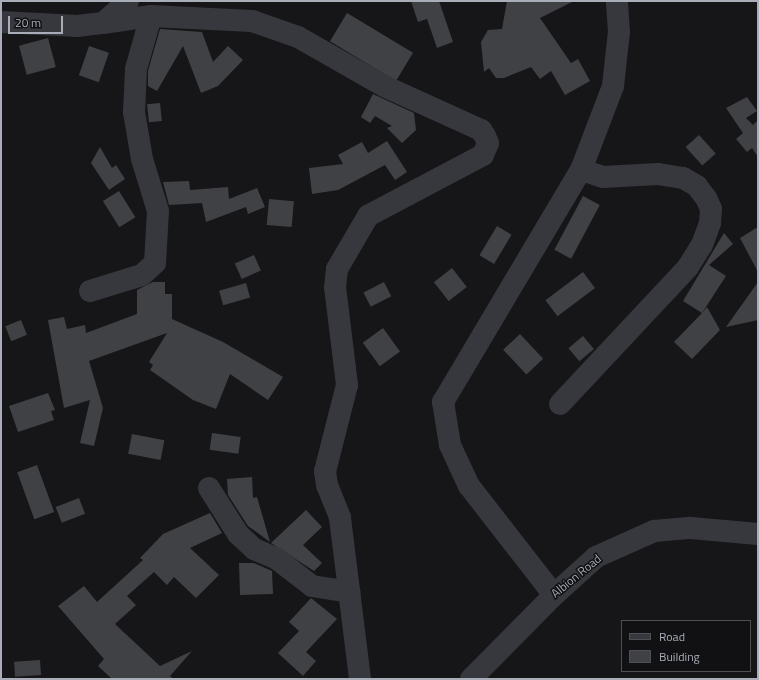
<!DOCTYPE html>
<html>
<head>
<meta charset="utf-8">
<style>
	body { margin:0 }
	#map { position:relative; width:759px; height:680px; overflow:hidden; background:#161618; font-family:"Titillium Web",sans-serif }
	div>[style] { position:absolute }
	.building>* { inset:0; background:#404145; transform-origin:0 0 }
	.minor>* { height:22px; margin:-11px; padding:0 11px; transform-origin:11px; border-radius:11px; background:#37383d }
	span { translate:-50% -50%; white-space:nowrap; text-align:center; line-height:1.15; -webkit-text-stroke:3px #111113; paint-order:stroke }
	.street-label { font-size:12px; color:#a8adb8 }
	.frame { position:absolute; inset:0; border:2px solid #a8adb8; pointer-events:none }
	.legend { position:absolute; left:621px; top:620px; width:130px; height:52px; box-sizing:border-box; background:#111113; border:1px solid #4d4f55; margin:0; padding:5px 7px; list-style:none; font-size:12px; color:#a8adb8 }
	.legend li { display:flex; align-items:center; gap:8px; height:20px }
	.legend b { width:20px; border:1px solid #4d4f55 }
	.scale { position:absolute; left:8px; top:16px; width:55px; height:18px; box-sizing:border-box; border:2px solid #a8adb8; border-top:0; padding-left:5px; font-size:12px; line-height:14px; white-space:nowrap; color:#a8adb8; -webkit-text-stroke:3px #111113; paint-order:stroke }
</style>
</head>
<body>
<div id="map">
	<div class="building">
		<div style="clip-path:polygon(411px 1px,439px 1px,453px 42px,437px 48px,427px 19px,418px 22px)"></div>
		<div style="clip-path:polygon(507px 1px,574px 1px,540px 18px,571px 63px,578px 59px,590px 81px,565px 95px,551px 71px,540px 79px,531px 67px,504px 78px,496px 78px,489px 68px,484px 72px,481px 42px,488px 30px,502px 29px)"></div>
		<div style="left:347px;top:13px;width:77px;height:33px;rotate:31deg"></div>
		<div style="clip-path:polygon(160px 29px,202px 32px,213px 62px,228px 46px,243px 60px,218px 86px,201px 93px,183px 46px,157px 91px,148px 86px,148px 71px)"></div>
		<div style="left:48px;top:38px;width:30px;height:30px;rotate:75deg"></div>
		<div style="left:89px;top:46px;width:21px;height:31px;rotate:19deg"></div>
		<div style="clip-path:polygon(373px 94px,414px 113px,416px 130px,402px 143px,387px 128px,392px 126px,375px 116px,370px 123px,361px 117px)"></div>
		<div style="clip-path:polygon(747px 97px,757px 111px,746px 118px,753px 125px,758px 120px,758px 157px,752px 148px,747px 152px,736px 139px,743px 133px,726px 108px)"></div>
		<div style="left:160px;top:103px;width:18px;height:13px;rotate:84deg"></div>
		<div style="left:699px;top:135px;width:25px;height:18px;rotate:48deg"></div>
		<div style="clip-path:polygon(387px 141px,407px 172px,395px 180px,385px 165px,338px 190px,312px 194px,309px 168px,343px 164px,338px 155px,362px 142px,368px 153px)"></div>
		<div style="clip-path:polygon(100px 147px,112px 168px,116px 165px,125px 179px,109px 190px,91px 163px)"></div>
		<div style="clip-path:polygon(189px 181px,190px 190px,228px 187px,229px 199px,257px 188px,265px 207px,248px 214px,246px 207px,206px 222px,202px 203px,169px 205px,163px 182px)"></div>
		<div style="left:119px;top:191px;width:31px;height:19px;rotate:58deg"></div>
		<div style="left:583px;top:196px;width:19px;height:61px;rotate:28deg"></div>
		<div style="left:269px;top:199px;width:25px;height:26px;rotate:5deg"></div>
		<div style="left:497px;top:226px;width:17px;height:34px;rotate:31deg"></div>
		<div style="clip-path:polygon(758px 227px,758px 272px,740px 238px)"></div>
		<div style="clip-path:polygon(724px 233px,733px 244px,709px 265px,726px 276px,702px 313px,707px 307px,720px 330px,692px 359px,674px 342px,702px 313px,683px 301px)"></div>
		<div style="left:254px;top:255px;width:17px;height:21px;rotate:66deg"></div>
		<div style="left:452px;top:268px;width:24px;height:23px;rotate:52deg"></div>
		<div style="left:583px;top:272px;width:20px;height:47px;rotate:53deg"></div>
		<div style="clip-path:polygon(153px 282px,165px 282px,165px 294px,172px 294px,172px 319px,223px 342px,283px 377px,268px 400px,230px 374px,216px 409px,193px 400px,150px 370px,153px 365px,149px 362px,167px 333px,89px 361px,103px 408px,94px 446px,80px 443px,90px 400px,64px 408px,48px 320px,64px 317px,67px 329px,85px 325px,86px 333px,137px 314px,137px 290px)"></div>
		<div style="left:384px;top:282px;width:16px;height:23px;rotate:63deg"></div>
		<div style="clip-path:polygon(758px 282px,758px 320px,726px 327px)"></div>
		<div style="left:246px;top:283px;width:15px;height:28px;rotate:74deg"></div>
		<div style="left:21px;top:320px;width:16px;height:17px;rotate:68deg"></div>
		<div style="left:383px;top:328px;width:29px;height:25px;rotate:54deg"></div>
		<div style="left:520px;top:334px;width:34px;height:23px;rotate:47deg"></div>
		<div style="left:583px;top:336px;width:17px;height:19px;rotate:50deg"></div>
		<div style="clip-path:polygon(48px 393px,55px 410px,51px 411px,54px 420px,18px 432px,9px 406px)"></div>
		<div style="left:212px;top:433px;width:29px;height:17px;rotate:8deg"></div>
		<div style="left:132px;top:434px;width:33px;height:20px;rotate:11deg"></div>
		<div style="left:37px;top:465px;width:50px;height:21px;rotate:70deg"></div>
		<div style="clip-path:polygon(252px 477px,253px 498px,257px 497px,270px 542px,248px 526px,228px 495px,227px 479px)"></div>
		<div style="left:79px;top:498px;width:17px;height:25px;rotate:69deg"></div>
		<div style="clip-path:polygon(306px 510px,322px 527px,303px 545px,322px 563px,314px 571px,271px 543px)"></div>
		<div style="clip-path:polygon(210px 513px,222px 533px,190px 548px,219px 575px,196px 598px,174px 577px,167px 585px,154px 572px,127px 596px,136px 605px,115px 624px,160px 666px,192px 651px,170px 676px,174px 679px,112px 679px,98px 666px,104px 659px,58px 606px,84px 586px,97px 602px,143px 560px,140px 558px,163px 534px)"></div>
		<div style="clip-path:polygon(239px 563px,254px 563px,272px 571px,273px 594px,240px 595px)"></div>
		<div style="clip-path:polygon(311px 598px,337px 619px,306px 652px,316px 661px,303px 676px,278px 653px,299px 631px,289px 622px)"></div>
		<div style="left:40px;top:660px;width:15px;height:26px;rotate:86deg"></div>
	</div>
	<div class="minor">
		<div style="left:1px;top:22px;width:76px;rotate:3deg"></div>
		<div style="left:77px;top:26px;width:26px;rotate:-7deg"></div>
		<div style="left:103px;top:23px;width:33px;rotate:-41deg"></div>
		<div style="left:103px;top:23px;width:49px;rotate:-8.3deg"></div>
		<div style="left:151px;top:16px;width:101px;rotate:2.8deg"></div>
		<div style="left:252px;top:21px;width:49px;rotate:19.2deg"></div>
		<div style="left:298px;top:37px;width:99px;rotate:29.7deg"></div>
		<div style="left:384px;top:86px;width:107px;rotate:24.4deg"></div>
		<div style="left:481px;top:130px;width:7px;rotate:56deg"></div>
		<div style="left:485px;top:136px;width:8px;rotate:67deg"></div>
		<div style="left:488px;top:143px;width:13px;rotate:113deg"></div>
		<div style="left:483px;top:155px;width:130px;rotate:152.1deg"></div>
		<div style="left:368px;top:216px;width:61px;rotate:120.3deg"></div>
		<div style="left:337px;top:269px;width:18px;rotate:96deg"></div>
		<div style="left:335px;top:287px;width:99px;rotate:83deg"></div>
		<div style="left:347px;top:385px;width:89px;rotate:104.3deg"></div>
		<div style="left:325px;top:471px;width:14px;rotate:82deg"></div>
		<div style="left:327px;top:485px;width:35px;rotate:68deg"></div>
		<div style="left:340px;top:518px;width:162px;rotate:82.9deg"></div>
		<div style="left:90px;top:291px;width:54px;rotate:-17.1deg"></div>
		<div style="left:142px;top:275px;width:18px;rotate:-43deg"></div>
		<div style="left:155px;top:263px;width:52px;rotate:-86.7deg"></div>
		<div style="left:158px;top:211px;width:54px;rotate:-107.1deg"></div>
		<div style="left:142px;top:159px;width:48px;rotate:-99.7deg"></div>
		<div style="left:134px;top:112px;width:43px;rotate:-87.3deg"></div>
		<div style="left:136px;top:69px;width:55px;rotate:-74.2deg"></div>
		<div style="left:560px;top:404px;width:187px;rotate:-46.9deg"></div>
		<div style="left:688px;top:267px;width:26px;rotate:-58deg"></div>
		<div style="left:702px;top:245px;width:23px;rotate:-70deg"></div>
		<div style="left:710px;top:223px;width:14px;rotate:-86deg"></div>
		<div style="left:711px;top:209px;width:12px;rotate:-114deg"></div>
		<div style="left:706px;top:198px;width:15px;rotate:-127deg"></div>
		<div style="left:697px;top:186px;width:16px;rotate:-150deg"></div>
		<div style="left:683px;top:178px;width:25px;rotate:-171deg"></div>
		<div style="left:658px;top:174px;width:55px;rotate:176.9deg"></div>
		<div style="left:603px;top:177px;width:23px;rotate:-162deg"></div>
		<div style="left:209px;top:488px;width:54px;rotate:57.8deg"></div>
		<div style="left:238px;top:534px;width:22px;rotate:43deg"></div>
		<div style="left:254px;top:549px;width:25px;rotate:23deg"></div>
		<div style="left:277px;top:559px;width:44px;rotate:37.6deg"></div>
		<div style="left:312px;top:586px;width:38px;rotate:9deg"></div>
		<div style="left:554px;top:595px;width:138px;rotate:-127.9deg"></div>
		<div style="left:469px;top:486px;width:45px;rotate:-114.9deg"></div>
		<div style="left:450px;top:445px;width:44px;rotate:-99.2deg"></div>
		<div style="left:443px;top:402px;width:270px;rotate:-59.3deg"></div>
		<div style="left:581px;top:170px;width:90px;rotate:-69.1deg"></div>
		<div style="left:613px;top:86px;width:54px;rotate:-83.7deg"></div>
		<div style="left:619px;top:32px;width:31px;rotate:-94deg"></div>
		<div style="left:471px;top:679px;width:118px;rotate:-45.3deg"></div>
		<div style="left:554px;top:595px;width:57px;rotate:-42.1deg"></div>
		<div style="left:596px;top:557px;width:64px;rotate:-24.1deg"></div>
		<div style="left:654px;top:531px;width:37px;rotate:-5deg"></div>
		<div style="left:691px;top:528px;width:67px;rotate:5.1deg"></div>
	</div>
	<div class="street-label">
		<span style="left:576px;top:576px;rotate:-39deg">Albion Road</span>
	</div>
	<div class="frame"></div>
	<ul class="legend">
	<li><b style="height:5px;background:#37383d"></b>Road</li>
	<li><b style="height:11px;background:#404145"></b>Building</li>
	</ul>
	<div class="scale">20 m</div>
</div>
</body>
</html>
